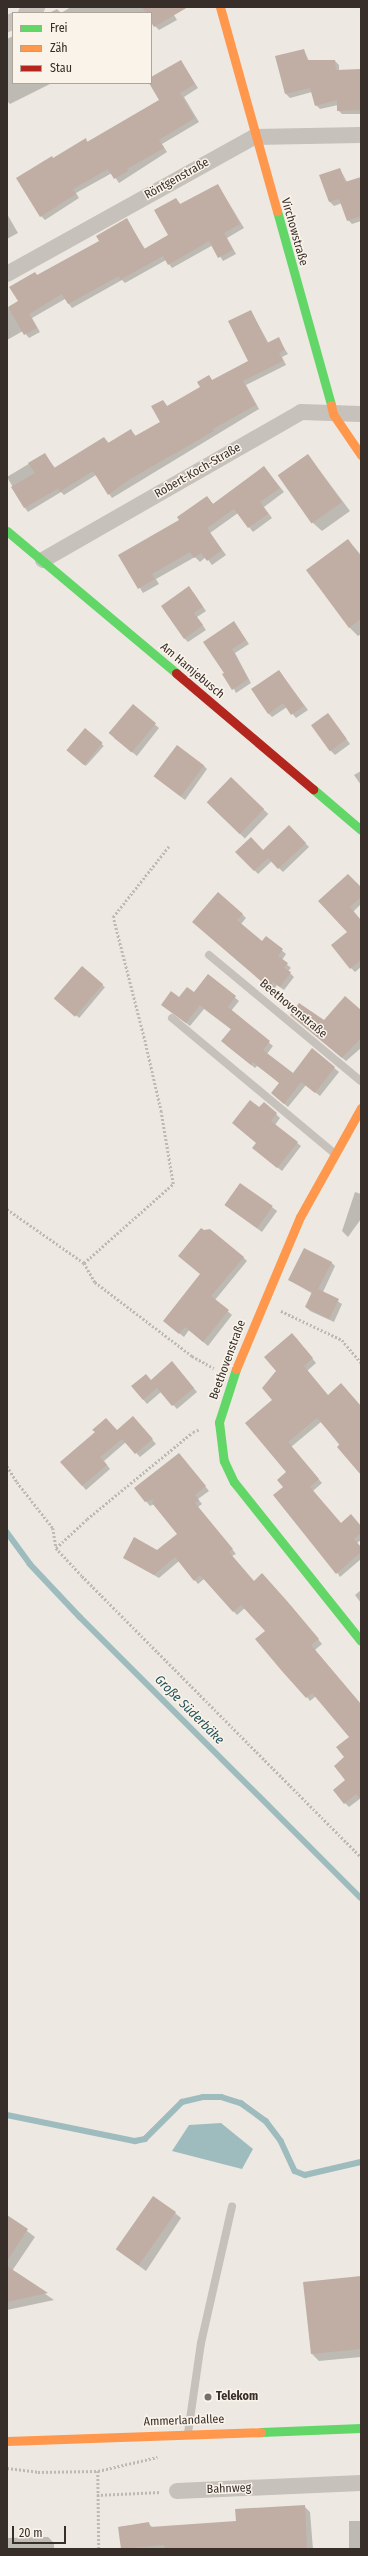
<!DOCTYPE html>
<html>
<head>
<meta charset="utf-8">
<style>
	body { margin:0 }
	#map { position:relative; width:368px; height:2556px; overflow:hidden; background:#ede9e2; font-family:"Fira Sans Condensed",sans-serif }
	div>[style] { position:absolute }
	.water>* { inset:0; background:#9ebcbe }
	.shadow>* { inset:0; background:#0003; transform-origin:0 0 }
	.stream>* { height:5.5px; margin:-2.75px; padding:0 2.75px; transform-origin:2.75px; border-radius:2.75px; background:#9ebcbe }
	.building>* { inset:0; background:#c0aea4; transform-origin:0 0 }
	.path>* { height:2.5px; margin-top:-1.25px; transform-origin:0; background:repeating-linear-gradient(90deg,#bfb9b3 0 2px,transparent 0 4px) }
	.lane>* { height:8px; margin:-4px; padding:0 4px; transform-origin:4px; border-radius:4px; background:#c6c1bb }
	.street>* { height:16px; margin:-8px; padding:0 8px; transform-origin:8px; border-radius:8px; background:#c6c1bb }
	.fast>* { height:9px; margin:-4.5px; padding:0 4.5px; transform-origin:4.5px; border-radius:4.5px; background:#63d668 }
	.slow>* { height:9px; margin:-4.5px; padding:0 4.5px; transform-origin:4.5px; border-radius:4.5px; background:#ff974d }
	.jam>* { height:9px; margin:-4.5px; padding:0 4.5px; transform-origin:4.5px; border-radius:4.5px; background:#b3261e }
	.dots>* { width:11px; height:11px; translate:-50% -50%; box-sizing:border-box; border:2px solid #faf3ea; border-radius:50% }
	span { translate:-50% -50%; white-space:nowrap; text-align:center; line-height:1.15; -webkit-text-stroke:3px #faf3ea; paint-order:stroke }
	.street-label { font-size:12px; color:#372e29 }
	.poi-label { font-size:12px; color:#372e29; font-weight:700 }
	.left { translate:0 -50%; text-align:left }
	.water-label { font-size:13px; color:#1f5159; font-style:italic }
	.frame { position:absolute; inset:0; border:8px solid #372e29; pointer-events:none }
	.legend { position:absolute; left:12px; top:12px; width:140px; height:72px; box-sizing:border-box; background:#faf3ea; border:1px solid #aca49d; margin:0; padding:5px 7px; list-style:none; font-size:12px; color:#372e29 }
	.legend li { display:flex; align-items:center; gap:8px; height:20px }
	.legend b { width:20px; border:1px solid #aca49d }
	.scale { position:absolute; left:12px; top:2526px; width:54px; height:18px; box-sizing:border-box; border:2px solid #372e29; border-top:0; padding-left:5px; font-size:12px; line-height:14px; white-space:nowrap; color:#372e29; -webkit-text-stroke:3px #faf3ea; paint-order:stroke }
</style>
</head>
<body>
<div id="map">
	<div class="water">
		<div style="clip-path:polygon(221px 2123px,253px 2149px,242px 2169px,172px 2151px,189px 2125px)"></div>
	</div>
	<div class="shadow">
		<div style="clip-path:polygon(71px 7px,169px 7px,177px 20px,159px 30px,153px 24px,151px 25px,151px 13px,49px 13px,57px 9px,61px 13px)"></div>
		<div style="clip-path:polygon(13px 36px,13px 83px,52px 83px,10px 104px,7px 101px,7px 39px)"></div>
		<div style="clip-path:polygon(304px 50px,309px 61px,335px 61px,339px 65px,339px 71px,361px 70px,361px 114px,342px 114px,338px 110px,338px 105px,320px 109px,316px 105px,312px 92px,290px 98px,286px 94px)"></div>
		<div style="clip-path:polygon(181px 61px,198px 88px,184px 97px,199px 122px,162px 144px,167px 152px,119px 183px,112px 173px,76px 193px,79px 198px,45px 220px,41px 216px,53px 159px,86px 140px,88px 142px,160px 100px,150px 83px,151px 79px)"></div>
		<div style="clip-path:polygon(340px 169px,347px 182px,361px 178px,361px 221px,352px 224px,348px 220px,342px 203px,334px 206px,330px 202px,321px 176px)"></div>
		<div style="clip-path:polygon(218px 185px,244px 228px,227px 238px,236px 254px,223px 261px,213px 245px,172px 268px,166px 260px,125px 283px,122px 280px,72px 308px,65px 299px,32px 318px,40px 332px,29px 338px,23px 331px,7px 340px,7px 309px,19px 302px,35px 273px,38px 276px,100px 242px,127px 220px,145px 249px,170px 235px,176px 199px,181px 205px)"></div>
		<div style="clip-path:polygon(7px 214px,18px 233px,7px 239px)"></div>
		<div style="clip-path:polygon(251px 311px,269px 344px,278px 339px,288px 354px,282px 357px,286px 365px,246px 385px,259px 409px,112px 498px,96px 475px,64px 495px,61px 492px,28px 512px,25px 508px,7px 477px,45px 454px,55px 468px,104px 438px,109px 443px,131px 431px,136px 436px,161px 422px,163px 401px,168px 407px,202px 388px,209px 376px,213px 381px,249px 361px)"></div>
		<div style="clip-path:polygon(308px 455px,350px 511px,322px 531px,313px 523px)"></div>
		<div style="clip-path:polygon(264px 467px,284px 492px,264px 507px,272px 518px,253px 532px,238px 513px,210px 533px,226px 555px,212px 565px,206px 557px,200px 562px,195px 557px,156px 579px,159px 584px,143px 593px,120px 555px,180px 521px,207px 497px,213px 504px)"></div>
		<div style="clip-path:polygon(348px 540px,361px 555px,361px 634px,358px 636px,349px 627px)"></div>
		<div style="clip-path:polygon(193px 592px,206px 611px,197px 617px,206px 630px,188px 642px,184px 638px)"></div>
		<div style="clip-path:polygon(234px 622px,249px 644px,235px 653px,251px 683px,236px 693px,226px 673px)"></div>
		<div style="clip-path:polygon(279px 671px,308px 710px,296px 718px,287px 707px,272px 717px,268px 713px)"></div>
		<div style="clip-path:polygon(133px 706px,159px 728px,137px 756px,114px 738px)"></div>
		<div style="clip-path:polygon(328px 714px,350px 744px,335px 755px,331px 751px)"></div>
		<div style="left:86px;top:730px;width:24px;height:27px;rotate:42deg"></div>
		<div style="clip-path:polygon(203px 765px,207px 769px,185px 800px,155px 777px)"></div>
		<div style="clip-path:polygon(361px 771px,361px 785px,354px 775px)"></div>
		<div style="left:231px;top:778px;width:52px;height:34px;rotate:44deg"></div>
		<div style="clip-path:polygon(289px 826px,309px 847px,283px 872px,272px 861px,258px 874px,237px 852px,263px 851px)"></div>
		<div style="clip-path:polygon(361px 889px,361px 904px,353px 912px,361px 921px,361px 967px,355px 972px,351px 968px,348px 932px,320px 901px)"></div>
		<div style="clip-path:polygon(242px 914px,246px 918px,241px 924px,262px 943px,266px 937px,286px 954px,282px 960px,291px 968px,288px 971px,294px 977px,284px 990px,277px 985px,273px 991px,198px 926px)"></div>
		<div style="left:82px;top:968px;width:30px;height:40px;rotate:40deg"></div>
		<div style="clip-path:polygon(208px 975px,239px 1001px,231px 1011px,273px 1046px,267px 1054px,293px 1074px,312px 1049px,339px 1072px,320px 1096px,306px 1085px,288px 1107px,276px 1097px,280px 1083px,257px 1066px,255px 1068px,226px 1045px,232px 1030px,204px 1009px,190px 1026px,162px 1005px,194px 993px)"></div>
		<div style="clip-path:polygon(361px 1011px,361px 1048px,346px 1061px,295px 1018px,324px 1022px)"></div>
		<div style="clip-path:polygon(260px 1109px,276px 1114px,280px 1118px,275px 1125px,301px 1146px,282px 1171px,258px 1152px)"></div>
		<div style="left:240px;top:1184px;width:46px;height:26px;rotate:36deg"></div>
		<div style="clip-path:polygon(355px 1192px,361px 1194px,361px 1219px,348px 1237px,342px 1231px)"></div>
		<div style="clip-path:polygon(243px 1257px,247px 1261px,215px 1300px,232px 1315px,208px 1346px,189px 1330px,184px 1337px,169px 1325px)"></div>
		<div style="clip-path:polygon(331px 1262px,335px 1266px,323px 1292px,342px 1304px,334px 1322px,310px 1311px,306px 1307px,313px 1294px,289px 1280px)"></div>
		<div style="clip-path:polygon(296px 1338px,316px 1363px,307px 1371px,328px 1396px,361px 1407px,361px 1472px,321px 1422px,291px 1447px,322px 1483px,313px 1491px,341px 1524px,361px 1527px,361px 1540px,357px 1543px,361px 1548px,361px 1559px,340px 1577px,284px 1487px,287px 1472px,273px 1401px,277px 1371px)"></div>
		<div style="clip-path:polygon(176px 1367px,197px 1392px,177px 1409px,161px 1392px,147px 1404px,132px 1386px,151px 1381px)"></div>
		<div style="clip-path:polygon(137px 1422px,156px 1444px,140px 1457px,126px 1442px,104px 1461px,110px 1469px,86px 1490px,62px 1462px)"></div>
		<div style="clip-path:polygon(182px 1458px,209px 1491px,198px 1499px,202px 1504px,198px 1507px,236px 1554px,232px 1556px,254px 1582px,291px 1606px,322px 1644px,315px 1650px,361px 1705px,361px 1798px,349px 1807px,345px 1803px,346px 1758px,350px 1737px,316px 1696px,310px 1701px,307px 1697px,266px 1631px,245px 1608px,237px 1615px,204px 1579px,198px 1584px,179px 1561px,159px 1578px,124px 1558px,157px 1551px,179px 1534px,154px 1504px,150px 1506px,135px 1488px)"></div>
		<div style="clip-path:polygon(361px 1590px,361px 1603px,355px 1595px)"></div>
		<div style="clip-path:polygon(175px 2213px,181px 2218px,146px 2271px,117px 2250px)"></div>
		<div style="clip-path:polygon(7px 2216px,35px 2237px,12px 2271px,54px 2300px,7px 2310px)"></div>
		<div style="clip-path:polygon(361px 2277px,361px 2357px,319px 2361px,312px 2354px)"></div>
		<div style="clip-path:polygon(304px 2506px,310px 2512px,313px 2549px,122px 2549px,119px 2527px,148px 2523px,153px 2528px,237px 2522px)"></div>
		<div style="left:349px;top:2521px;width:12px;height:28px"></div>
		<div style="clip-path:polygon(48px 2537px,54px 2543px,54px 2549px,7px 2549px,7px 2538px)"></div>
	</div>
	<div class="stream">
		<div style="left:7px;top:1532px;width:39px;rotate:54deg"></div>
		<div style="left:30px;top:1564px;width:73px;rotate:46.7deg"></div>
		<div style="left:80px;top:1617px;width:397px;rotate:45deg"></div>
		<div style="left:7px;top:2115px;width:131px;rotate:11.5deg"></div>
		<div style="left:135px;top:2141px;width:10px;rotate:-11deg"></div>
		<div style="left:145px;top:2139px;width:52px;rotate:-45deg"></div>
		<div style="left:182px;top:2102px;width:22px;rotate:-13deg"></div>
		<div style="left:203px;top:2097px;width:18px"></div>
		<div style="left:221px;top:2097px;width:21px;rotate:17deg"></div>
		<div style="left:241px;top:2103px;width:31px;rotate:36deg"></div>
		<div style="left:266px;top:2121px;width:25px;rotate:53deg"></div>
		<div style="left:281px;top:2141px;width:33px;rotate:65deg"></div>
		<div style="left:295px;top:2171px;width:11px;rotate:22deg"></div>
		<div style="left:305px;top:2175px;width:57px;rotate:-13.1deg"></div>
	</div>
	<div class="building">
		<div style="clip-path:polygon(142px 7px,188px 7px,154px 27px,151px 22px,151px 13px,146px 13px)"></div>
		<div style="clip-path:polygon(304px 49px,307px 60px,335px 60px,336px 70px,361px 69px,361px 110px,337px 111px,337px 100px,315px 106px,310px 88px,285px 94px,275px 56px)"></div>
		<div style="clip-path:polygon(181px 60px,195px 84px,180px 93px,195px 118px,159px 140px,164px 148px,127px 169px,128px 171px,114px 179px,108px 169px,73px 189px,76px 194px,40px 217px,16px 178px,52px 156px,53px 158px,86px 138px,87px 142px,159px 100px,149px 83px,151px 83px,151px 77px)"></div>
		<div style="clip-path:polygon(340px 168px,345px 182px,361px 177px,361px 216px,347px 221px,339px 199px,329px 202px,319px 175px)"></div>
		<div style="clip-path:polygon(218px 184px,240px 224px,224px 233px,233px 250px,218px 258px,209px 241px,168px 265px,163px 256px,120px 280px,119px 276px,68px 304px,62px 294px,29px 314px,37px 328px,24px 335px,8px 307px,18px 301px,9px 287px,35px 272px,37px 275px,99px 241px,96px 236px,127px 218px,144px 249px,168px 235px,154px 210px,176px 198px,180px 204px)"></div>
		<div style="clip-path:polygon(251px 310px,267px 343px,279px 337px,285px 350px,279px 353px,283px 361px,243px 381px,256px 405px,213px 429px,214px 431px,130px 479px,108px 495px,93px 471px,59px 492px,59px 488px,24px 508px,11px 487px,35px 473px,28px 463px,45px 453px,54px 468px,104px 437px,108px 443px,131px 429px,135px 436px,160px 422px,151px 406px,163px 400px,167px 406px,200px 387px,197px 382px,209px 375px,212px 380px,248px 361px,228px 321px)"></div>
		<div style="left:308px;top:454px;width:59px;height:37px;rotate:55deg"></div>
		<div style="clip-path:polygon(264px 466px,280px 488px,260px 502px,268px 514px,248px 528px,234px 509px,207px 528px,222px 550px,207px 561px,201px 553px,194px 558px,190px 552px,152px 574px,155px 579px,138px 589px,118px 555px,179px 520px,177px 517px,207px 496px,213px 504px)"></div>
		<div style="clip-path:polygon(348px 539px,361px 557px,361px 619px,349px 628px,306px 570px)"></div>
		<div style="clip-path:polygon(189px 586px,203px 607px,194px 613px,203px 625px,184px 639px,161px 606px)"></div>
		<div style="clip-path:polygon(234px 621px,246px 640px,232px 649px,248px 679px,232px 690px,222px 674px,224px 673px,203px 642px)"></div>
		<div style="clip-path:polygon(279px 670px,304px 706px,291px 715px,283px 703px,268px 714px,251px 689px)"></div>
		<div style="left:133px;top:704px;width:30px;height:38px;rotate:40deg"></div>
		<div style="left:328px;top:713px;width:32px;height:21px;rotate:54deg"></div>
		<div style="left:85px;top:728px;width:23px;height:29px;rotate:40deg"></div>
		<div style="left:177px;top:745px;width:34px;height:39px;rotate:37deg"></div>
		<div style="left:231px;top:777px;width:46px;height:35px;rotate:44deg"></div>
		<div style="clip-path:polygon(289px 825px,306px 843px,278px 869px,268px 858px,254px 871px,235px 852px,251px 837px,263px 850px)"></div>
		<div style="clip-path:polygon(348px 874px,361px 887px,361px 897px,350px 907px,361px 920px,361px 960px,350px 969px,331px 945px,347px 932px,318px 901px)"></div>
		<div style="clip-path:polygon(218px 892px,243px 914px,237px 920px,262px 941px,266px 936px,283px 949px,278px 956px,288px 963px,284px 968px,291px 972px,280px 987px,273px 982px,269px 988px,192px 922px)"></div>
		<div style="left:82px;top:966px;width:28px;height:43px;rotate:41deg"></div>
		<div style="clip-path:polygon(208px 974px,236px 996px,228px 1007px,270px 1041px,263px 1050px,293px 1073px,312px 1048px,335px 1067px,315px 1093px,301px 1082px,284px 1104px,271px 1093px,279px 1083px,253px 1062px,251px 1065px,221px 1041px,231px 1029px,200px 1005px,186px 1023px,161px 1005px,171px 991px,179px 997px,187px 987px,194px 992px)"></div>
		<div style="clip-path:polygon(345px 996px,361px 1010px,361px 1038px,342px 1058px,290px 1015px,299px 1003px,324px 1020px)"></div>
		<div style="clip-path:polygon(250px 1100px,259px 1107px,264px 1102px,277px 1113px,271px 1121px,298px 1142px,277px 1168px,252px 1148px,256px 1143px,232px 1123px)"></div>
		<div style="left:240px;top:1183px;width:40px;height:27px;rotate:35deg"></div>
		<div style="clip-path:polygon(201px 1228px,204px 1230px,210px 1229px,244px 1257px,211px 1296px,229px 1310px,203px 1342px,185px 1327px,179px 1334px,163px 1321px,200px 1274px,178px 1256px)"></div>
		<div style="clip-path:polygon(304px 1248px,332px 1262px,318px 1289px,339px 1299px,329px 1319px,305px 1307px,312px 1292px,288px 1280px)"></div>
		<div style="clip-path:polygon(292px 1333px,313px 1358px,304px 1366px,328px 1395px,341px 1383px,361px 1406px,361px 1475px,337px 1447px,340px 1444px,317px 1418px,288px 1442px,319px 1479px,310px 1487px,341px 1523px,351px 1514px,361px 1526px,361px 1533px,354px 1539px,361px 1547px,361px 1552px,336px 1574px,273px 1495px,283px 1487px,277px 1480px,286px 1472px,245px 1423px,272px 1400px,262px 1388px,276px 1371px,264px 1357px)"></div>
		<div style="clip-path:polygon(172px 1361px,194px 1388px,172px 1406px,157px 1388px,143px 1400px,131px 1386px,146px 1374px,151px 1380px)"></div>
		<div style="clip-path:polygon(133px 1416px,153px 1439px,135px 1454px,122px 1439px,100px 1457px,107px 1465px,82px 1486px,60px 1462px,95px 1432px,92px 1430px,106px 1418px,117px 1430px)"></div>
		<div style="clip-path:polygon(179px 1453px,206px 1486px,195px 1495px,199px 1500px,195px 1503px,233px 1549px,229px 1552px,254px 1581px,262px 1573px,287px 1601px,319px 1639px,311px 1645px,361px 1704px,361px 1799px,356px 1794px,344px 1804px,333px 1790px,345px 1780px,334px 1766px,344px 1757px,336px 1747px,349px 1737px,312px 1693px,306px 1698px,281px 1670px,255px 1639px,265px 1631px,241px 1605px,233px 1612px,200px 1575px,194px 1581px,175px 1557px,154px 1575px,123px 1558px,134px 1537px,157px 1550px,177px 1534px,152px 1503px,154px 1499px,145px 1502px,134px 1488px)"></div>
		<div style="left:153px;top:2196px;width:28px;height:65px;rotate:35deg"></div>
		<div style="clip-path:polygon(7px 2215px,28px 2229px,7px 2261px)"></div>
		<div style="clip-path:polygon(7px 2266px,48px 2293px,7px 2302px)"></div>
		<div style="clip-path:polygon(361px 2276px,361px 2349px,311px 2354px,303px 2282px)"></div>
		<div style="clip-path:polygon(305px 2505px,307px 2549px,165px 2549px,164px 2545px,121px 2549px,118px 2527px,149px 2522px,150px 2527px,236px 2521px,235px 2509px)"></div>
	</div>
	<div class="path">
		<div style="left:7px;top:1209px;width:94px;rotate:35deg"></div>
		<div style="left:84px;top:1263px;width:22px;rotate:60deg"></div>
		<div style="left:95px;top:1282px;width:122px;rotate:37.3deg"></div>
		<div style="left:192px;top:1356px;width:25px;rotate:29deg"></div>
		<div style="left:84px;top:1263px;width:119px;rotate:-41.6deg"></div>
		<div style="left:173px;top:1184px;width:73px;rotate:-99.5deg"></div>
		<div style="left:161px;top:1112px;width:72px;rotate:-102.9deg"></div>
		<div style="left:145px;top:1042px;width:129px;rotate:-104.4deg"></div>
		<div style="left:113px;top:917px;width:90px;rotate:-51.7deg"></div>
		<div style="left:281px;top:1311px;width:68px;rotate:25.4deg"></div>
		<div style="left:342px;top:1340px;width:30px;rotate:50deg"></div>
		<div style="left:7px;top:1466px;width:19px;rotate:58deg"></div>
		<div style="left:17px;top:1482px;width:58px;rotate:52deg"></div>
		<div style="left:53px;top:1528px;width:20px;rotate:81deg"></div>
		<div style="left:56px;top:1548px;width:38px;rotate:47deg"></div>
		<div style="left:82px;top:1576px;width:396px;rotate:45.2deg"></div>
		<div style="left:56px;top:1548px;width:42px;rotate:-43.1deg"></div>
		<div style="left:87px;top:1519px;width:137px;rotate:-39.4deg"></div>
		<div style="left:193px;top:1432px;width:8px;rotate:-23deg"></div>
		<div style="left:7px;top:2468px;width:31px;rotate:7deg"></div>
		<div style="left:38px;top:2472px;width:60px;rotate:-1deg"></div>
		<div style="left:98px;top:2471px;width:61px;rotate:-13.3deg"></div>
		<div style="left:98px;top:2471px;width:78px;rotate:89.3deg"></div>
		<div style="left:97px;top:2495px;width:64px;rotate:-2.7deg"></div>
	</div>
	<div class="lane">
		<div style="left:209px;top:955px;width:197px;rotate:39.7deg"></div>
		<div style="left:172px;top:1018px;width:212px;rotate:39.8deg"></div>
		<div style="left:188px;top:2433px;width:91px;rotate:-81.8deg"></div>
		<div style="left:201px;top:2343px;width:140px;rotate:-77.2deg"></div>
	</div>
	<div class="street">
		<div style="left:26px;top:13px;width:13px;rotate:-29deg"></div>
		<div style="left:7px;top:24px;width:7px;rotate:-27deg"></div>
		<div style="left:7px;top:274px;width:282px;rotate:-29deg"></div>
		<div style="left:254px;top:137px;width:107px;rotate:-1.1deg"></div>
		<div style="left:43px;top:560px;width:297px;rotate:-29.8deg"></div>
		<div style="left:301px;top:412px;width:60px;rotate:1.9deg"></div>
		<div style="left:177px;top:2491px;width:184px;rotate:-2.5deg"></div>
	</div>
	<div class="fast">
		<div style="left:277px;top:211px;width:201px;rotate:74.4deg"></div>
		<div style="left:7px;top:531px;width:221px;rotate:40deg"></div>
		<div style="left:313px;top:789px;width:63px;rotate:40.5deg"></div>
		<div style="left:236px;top:1369px;width:56px;rotate:107.8deg"></div>
		<div style="left:219px;top:1422px;width:39px;rotate:83deg"></div>
		<div style="left:224px;top:1461px;width:23px;rotate:65deg"></div>
		<div style="left:234px;top:1482px;width:203px;rotate:51.4deg"></div>
		<div style="left:261px;top:2432px;width:100px;rotate:-2.3deg"></div>
	</div>
	<div class="slow">
		<div style="left:220px;top:7px;width:212px;rotate:74.4deg"></div>
		<div style="left:331px;top:405px;width:9px;rotate:77deg"></div>
		<div style="left:333px;top:414px;width:50px;rotate:55.7deg"></div>
		<div style="left:236px;top:1369px;width:165px;rotate:-67.2deg"></div>
		<div style="left:300px;top:1217px;width:125px;rotate:-60.8deg"></div>
		<div style="left:7px;top:2441px;width:254px;rotate:-2deg"></div>
	</div>
	<div class="jam">
		<div style="left:176px;top:673px;width:180px;rotate:40.3deg"></div>
	</div>
	<div class="dots">
		<div style="left:208px;top:2397px;background:#776f6a"></div>
	</div>
	<div class="street-label">
		<span style="left:177px;top:179px;rotate:-29deg">Röntgenstraße</span>
		<span style="left:294px;top:232px;rotate:74deg">Virchowstraße</span>
		<span style="left:198px;top:471px;rotate:-30deg">Robert-Koch-Straße</span>
		<span style="left:192px;top:671px;rotate:40deg">Am Hamjebusch</span>
		<span style="left:293px;top:1009px;rotate:40deg">Beethovenstraße</span>
		<span style="left:228px;top:1360px;rotate:-70deg">Beethovenstraße</span>
		<span style="left:184px;top:2421px;rotate:-2deg">Ammerlandallee</span>
		<span style="left:229px;top:2489px;rotate:-2deg">Bahnweg</span>
	</div>
	<div class="poi-label">
		<span class="left" style="left:216px;top:2397px">Telekom</span>
	</div>
	<div class="water-label">
		<span style="left:189px;top:1710px;rotate:45deg">Große Süderbäke</span>
	</div>
	<div class="frame"></div>
	<ul class="legend">
	<li><b style="height:5px;background:#63d668"></b>Frei</li>
	<li><b style="height:5px;background:#ff974d"></b>Zäh</li>
	<li><b style="height:5px;background:#b3261e"></b>Stau</li>
	</ul>
	<div class="scale">20 m</div>
</div>
</body>
</html>
